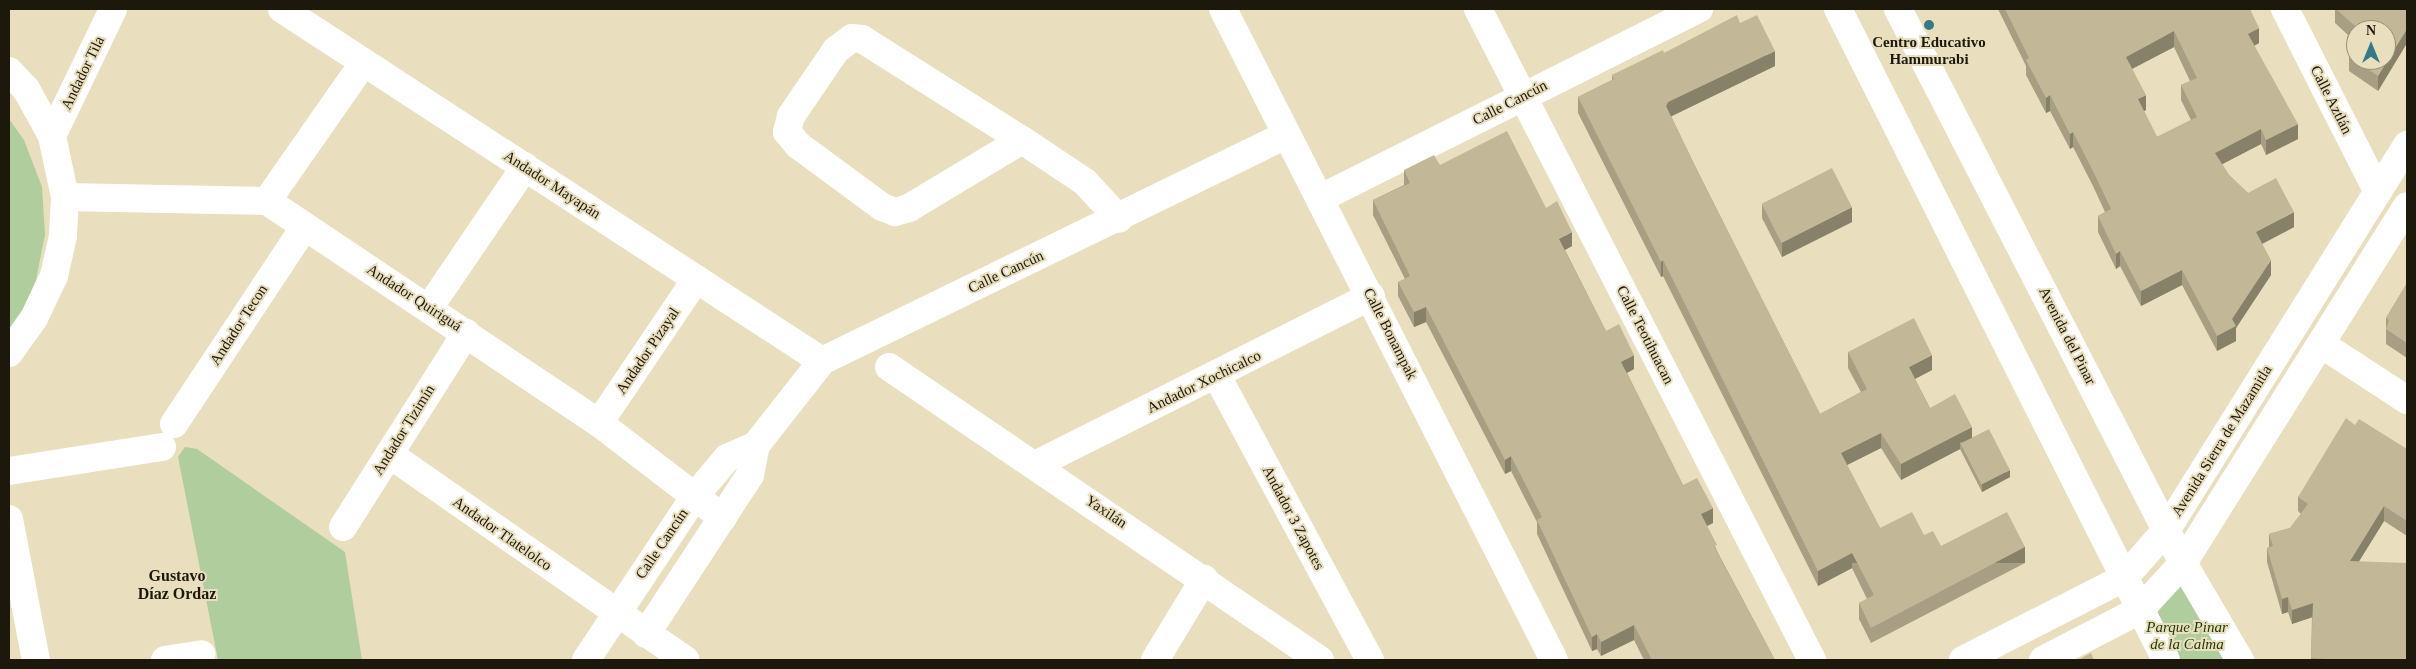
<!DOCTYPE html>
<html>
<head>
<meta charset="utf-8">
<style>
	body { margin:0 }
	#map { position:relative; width:2416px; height:669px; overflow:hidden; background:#e9dfbe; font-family:Georgia,serif }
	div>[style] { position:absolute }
	.green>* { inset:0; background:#b0cd9d }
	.street>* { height:28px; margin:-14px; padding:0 14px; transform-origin:14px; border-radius:14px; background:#fff }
	.secondary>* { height:28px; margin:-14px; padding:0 14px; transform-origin:14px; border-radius:14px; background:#fff }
	.wall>* { inset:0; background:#a79e83 }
	.shaded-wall>* { inset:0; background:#88816a; transform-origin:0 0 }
	.building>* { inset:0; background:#c2b898; transform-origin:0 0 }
	.dots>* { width:14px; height:14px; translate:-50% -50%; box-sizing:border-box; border:2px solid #e9dfbe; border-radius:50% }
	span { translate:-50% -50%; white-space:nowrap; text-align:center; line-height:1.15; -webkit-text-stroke:4px #e9dfbe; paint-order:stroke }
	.poi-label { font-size:15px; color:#1c180c; font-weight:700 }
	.street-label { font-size:15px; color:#1c180c }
	.park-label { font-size:15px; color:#213a0a; font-style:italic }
	.neighbourhood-label { font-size:16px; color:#1c180c; font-weight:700 }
	.frame { position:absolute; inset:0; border:10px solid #1c180c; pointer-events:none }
	.north { position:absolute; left:2346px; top:20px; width:50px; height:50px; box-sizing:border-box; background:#e9dfbe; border:1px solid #978f77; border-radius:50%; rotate:0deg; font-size:14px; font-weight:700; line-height:20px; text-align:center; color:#1c180c }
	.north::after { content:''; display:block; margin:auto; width:18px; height:22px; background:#357b87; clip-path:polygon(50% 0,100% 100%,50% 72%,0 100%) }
</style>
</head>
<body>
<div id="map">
	<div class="green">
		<div style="clip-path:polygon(9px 119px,24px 140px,42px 187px,45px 235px,36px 280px,21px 315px,9px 331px)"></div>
		<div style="clip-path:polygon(185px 447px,197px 449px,345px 552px,362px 660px,218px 660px,178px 457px)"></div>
		<div style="clip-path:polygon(2182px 578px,2226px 660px,2176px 660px,2151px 610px)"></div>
	</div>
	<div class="street">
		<div style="left:282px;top:9px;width:645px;rotate:33.1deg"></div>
		<div style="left:1223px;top:9px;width:730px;rotate:63.05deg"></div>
		<div style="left:1478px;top:9px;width:732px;rotate:62.84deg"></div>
		<div style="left:1838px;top:9px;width:729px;rotate:63.26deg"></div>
		<div style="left:1898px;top:9px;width:623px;rotate:62.78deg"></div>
		<div style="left:2183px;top:563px;width:113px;rotate:59.6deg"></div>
		<div style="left:2285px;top:9px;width:205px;rotate:63.1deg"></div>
		<div style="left:9px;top:71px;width:25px;rotate:47deg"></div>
		<div style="left:26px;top:89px;width:54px;rotate:61deg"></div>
		<div style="left:52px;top:136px;width:62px;rotate:78deg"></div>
		<div style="left:65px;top:197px;width:39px;rotate:93deg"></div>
		<div style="left:63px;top:236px;width:41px;rotate:102.7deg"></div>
		<div style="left:54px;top:276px;width:47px;rotate:115.5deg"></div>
		<div style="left:34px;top:318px;width:43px;rotate:125.5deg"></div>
		<div style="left:52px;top:136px;width:141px;rotate:-64.3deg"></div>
		<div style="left:1022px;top:140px;width:132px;rotate:149deg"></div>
		<div style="left:909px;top:208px;width:15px;rotate:164deg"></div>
		<div style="left:895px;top:212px;width:14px;rotate:-159deg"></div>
		<div style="left:882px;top:207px;width:104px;rotate:-143.6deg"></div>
		<div style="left:798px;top:145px;width:17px;rotate:-130deg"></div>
		<div style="left:787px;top:132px;width:16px;rotate:-76deg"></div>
		<div style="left:791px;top:116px;width:80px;rotate:-55.7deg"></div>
		<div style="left:836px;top:50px;width:20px;rotate:-37deg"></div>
		<div style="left:852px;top:38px;width:10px;rotate:6deg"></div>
		<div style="left:862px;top:39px;width:189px;rotate:32.3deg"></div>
		<div style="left:1022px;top:140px;width:76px;rotate:33.7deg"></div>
		<div style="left:1085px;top:182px;width:50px;rotate:47.4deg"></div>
		<div style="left:65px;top:197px;width:202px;rotate:1.1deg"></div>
		<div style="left:267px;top:201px;width:399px;rotate:33.8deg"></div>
		<div style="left:599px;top:423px;width:156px;rotate:37.5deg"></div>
		<div style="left:1321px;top:198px;width:423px;rotate:-26.6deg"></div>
		<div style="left:267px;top:201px;width:169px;rotate:-55.1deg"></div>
		<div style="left:429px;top:308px;width:171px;rotate:-55.8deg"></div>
		<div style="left:2321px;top:344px;width:103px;rotate:33.1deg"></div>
		<div style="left:889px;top:367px;width:521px;rotate:34.21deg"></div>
		<div style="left:1217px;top:376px;width:323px;rotate:61.7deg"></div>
		<div style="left:599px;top:423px;width:174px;rotate:-56deg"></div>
		<div style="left:174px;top:424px;width:237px;rotate:-56.5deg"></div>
		<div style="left:389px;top:454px;width:361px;rotate:34.8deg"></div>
		<div style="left:1035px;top:465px;width:376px;rotate:-26.7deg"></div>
		<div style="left:9px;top:471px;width:155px;rotate:-8.9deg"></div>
		<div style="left:9px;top:519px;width:144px;rotate:79.2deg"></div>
		<div style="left:343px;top:527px;width:230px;rotate:-57.6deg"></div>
		<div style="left:646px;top:634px;width:190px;rotate:-56.8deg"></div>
		<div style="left:750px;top:475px;width:31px;rotate:-79deg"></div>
		<div style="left:165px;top:660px;width:37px;rotate:-9deg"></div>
		<div style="left:586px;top:660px;width:197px;rotate:-56.4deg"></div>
		<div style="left:695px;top:496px;width:50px;rotate:-49.9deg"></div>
		<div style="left:727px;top:458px;width:32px;rotate:-24deg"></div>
		<div style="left:756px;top:445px;width:107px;rotate:-51.8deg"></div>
		<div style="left:822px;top:361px;width:516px;rotate:-25.97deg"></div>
		<div style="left:1155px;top:660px;width:95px;rotate:-58.8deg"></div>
	</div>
	<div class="secondary">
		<div style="left:1963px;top:660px;width:181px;rotate:-27deg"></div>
		<div style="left:2124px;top:578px;width:65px;rotate:-48.7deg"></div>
		<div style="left:2167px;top:529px;width:453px;rotate:-58deg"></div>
		<div style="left:2043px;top:660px;width:109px;rotate:-27.3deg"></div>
		<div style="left:2140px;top:610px;width:64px;rotate:-47.5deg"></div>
		<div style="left:2183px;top:563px;width:421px;rotate:-57.9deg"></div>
	</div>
	<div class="wall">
		<div style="clip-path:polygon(evenodd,1998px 9px,2250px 9px,2259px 43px,2254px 46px,2298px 139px,2266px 155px,2261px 144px,2222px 164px,2229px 175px,2248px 193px,2294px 227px,2262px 244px,2271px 275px,2236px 328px,2236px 341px,2217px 351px,2182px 285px,2141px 306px,2120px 266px,2116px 269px,2098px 232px,2098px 216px,2105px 212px,2093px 186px,2073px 147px,2070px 149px,2050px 111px,2046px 113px,2026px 75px,2026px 66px,1998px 9px,2174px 47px,2190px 81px,2181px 85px,2181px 100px,2191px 120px,2157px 137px,2144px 111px,2146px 110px,2132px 69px,2174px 47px)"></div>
		<div style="clip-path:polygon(evenodd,2335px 9px,2407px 9px,2407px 43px,2378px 91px,2349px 71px,2349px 56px,2351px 53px,2347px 51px,2347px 37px,2348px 35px,2335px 23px,2335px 9px,2356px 30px,2386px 60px,2356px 60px,2356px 30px)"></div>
		<div style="clip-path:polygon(1740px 23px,1775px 66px,1671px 116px,1696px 168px,1820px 414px,1861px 392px,1848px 368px,1848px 352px,1932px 370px,1915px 379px,1930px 408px,1972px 437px,2010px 477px,1982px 492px,1960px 449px,1901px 480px,1881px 448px,1847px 465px,1880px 528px,1924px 535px,1941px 546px,2025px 563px,1871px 643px,1859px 619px,1859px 603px,1867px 599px,1852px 568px,1818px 586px,1663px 276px,1661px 277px,1578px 113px,1578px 97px,1612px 80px,1612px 75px,1664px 53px)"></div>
		<div style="clip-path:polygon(1440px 165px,1546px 208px,1572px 246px,1565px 250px,1606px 331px,1634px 369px,1627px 373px,1683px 485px,1713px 523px,1707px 526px,1717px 551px,1775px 660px,1644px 660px,1634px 640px,1601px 656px,1597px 649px,1592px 651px,1537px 534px,1537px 522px,1511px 471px,1505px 474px,1426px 322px,1414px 327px,1398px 296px,1398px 282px,1405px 279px,1373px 215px,1373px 200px,1404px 185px,1404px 170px)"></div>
		<div style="clip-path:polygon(1762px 204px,1852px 222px,1782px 257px,1762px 218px)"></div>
		<div style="clip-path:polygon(2407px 283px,2407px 358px,2386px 344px,2386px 318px)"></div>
		<div style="clip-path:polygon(2355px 425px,2407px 449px,2407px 536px,2384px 521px,2359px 561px,2407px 660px,2311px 660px,2312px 617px,2292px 624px,2288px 612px,2282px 614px,2267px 562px,2267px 548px,2269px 547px,2269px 534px,2290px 528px,2301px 514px,2298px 511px,2298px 497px)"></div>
	</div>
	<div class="shaded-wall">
		<div style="clip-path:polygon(2259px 28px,2259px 43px,2248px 49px,2248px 34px)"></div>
		<div style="clip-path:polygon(2407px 29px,2407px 43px,2378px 91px,2378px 76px)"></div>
		<div style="clip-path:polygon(2174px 31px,2174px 47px,2126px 72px,2126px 57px)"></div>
		<div style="clip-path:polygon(1775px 51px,1775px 66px,1668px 118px,1666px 106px,1668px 102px)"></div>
		<div style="clip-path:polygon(2050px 95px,2050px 111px,2046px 113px,2046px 98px)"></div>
		<div style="clip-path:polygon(2146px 95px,2146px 110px,2138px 114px,2138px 99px)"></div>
		<div style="clip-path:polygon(2298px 124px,2298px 139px,2266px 155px,2266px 140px)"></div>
		<div style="clip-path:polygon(2261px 129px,2261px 144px,2215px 168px,2215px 153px)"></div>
		<div style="clip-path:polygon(2073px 132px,2073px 147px,2070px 149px,2070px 134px)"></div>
		<div style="clip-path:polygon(1852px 207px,1852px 222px,1782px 257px,1782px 242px)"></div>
		<div style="clip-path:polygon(2294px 212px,2294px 227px,2256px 247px,2256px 232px)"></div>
		<div style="clip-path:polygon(1572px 232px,1572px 246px,1559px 253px,1559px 239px)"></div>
		<div style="clip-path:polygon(2120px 251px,2120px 266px,2116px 269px,2116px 254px)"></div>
		<div style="clip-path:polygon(1663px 260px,1663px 276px,1661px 277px,1661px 262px)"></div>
		<div style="clip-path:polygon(2271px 260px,2271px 275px,2236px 328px,2236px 341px,2217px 351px,2217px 336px,2232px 319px)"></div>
		<div style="clip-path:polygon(2182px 270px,2182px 285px,2141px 306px,2141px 291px)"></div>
		<div style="clip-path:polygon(1426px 307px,1426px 322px,1414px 327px,1414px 312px)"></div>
		<div style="clip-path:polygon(1634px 355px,1634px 369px,1621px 376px,1621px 362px)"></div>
		<div style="clip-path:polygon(1932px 355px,1932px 370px,1909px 382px,1909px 367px)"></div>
		<div style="clip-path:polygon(1972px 427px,1972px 443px,1960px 442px,1960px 449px,1901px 480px,1901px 464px)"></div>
		<div style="clip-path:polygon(1881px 433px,1881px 448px,1841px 468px,1841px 453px)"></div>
		<div style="clip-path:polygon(1511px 456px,1511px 471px,1505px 474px,1505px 460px)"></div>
		<div style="clip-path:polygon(2010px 470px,2010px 477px,1982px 492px,1982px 484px)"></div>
		<div style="clip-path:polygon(2384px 506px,2384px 521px,2350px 576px,2350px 561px)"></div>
		<div style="clip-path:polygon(1713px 508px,1713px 523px,1701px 529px,1701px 514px)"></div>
		<div style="left:2025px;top:547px;width:16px;height:174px;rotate:90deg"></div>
		<div style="clip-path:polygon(1852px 553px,1852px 568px,1818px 586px,1818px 571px)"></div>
		<div style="clip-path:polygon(2288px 597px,2288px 612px,2282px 614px,2282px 599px)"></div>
		<div style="clip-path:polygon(2313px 603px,2313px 617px,2292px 624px,2292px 610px)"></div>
		<div style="clip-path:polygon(1634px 625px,1634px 640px,1601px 656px,1601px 642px)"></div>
		<div style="clip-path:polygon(1597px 634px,1597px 649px,1592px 651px,1592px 637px)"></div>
	</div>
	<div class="building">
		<div style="clip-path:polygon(evenodd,2005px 9px,2250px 9px,2259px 28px,2248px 34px,2298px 124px,2266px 140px,2261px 129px,2215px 153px,2229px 175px,2248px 193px,2276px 178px,2294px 212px,2256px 232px,2271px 260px,2232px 319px,2236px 326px,2217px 336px,2182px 270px,2141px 291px,2120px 251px,2116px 254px,2098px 216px,2111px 209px,2093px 171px,2073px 132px,2070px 134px,2050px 95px,2046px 98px,2026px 60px,2029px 58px,2005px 9px,2174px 31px,2197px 78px,2181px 85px,2197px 117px,2157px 137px,2138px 99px,2146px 95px,2126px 57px,2174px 31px)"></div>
		<div style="clip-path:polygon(2336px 9px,2407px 9px,2407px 29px,2378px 76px,2349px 56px,2356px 45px,2356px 60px,2386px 60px,2386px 30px,2356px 30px,2356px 42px,2347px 37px,2355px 26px)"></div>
		<div style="clip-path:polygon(1737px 15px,1740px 23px,1757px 15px,1775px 51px,1668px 102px,1666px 106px,1696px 168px,1820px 414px,1867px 389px,1848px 352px,1914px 318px,1932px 355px,1909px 367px,1930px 408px,1955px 394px,1972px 427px,1901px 464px,1881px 433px,1841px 453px,1880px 528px,1912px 512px,1924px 535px,1933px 531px,1941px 546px,2007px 512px,2025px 547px,1871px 628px,1859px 603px,1874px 595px,1852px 553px,1818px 571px,1663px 260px,1661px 262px,1578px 97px,1614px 79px,1612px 75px,1663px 50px,1664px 53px)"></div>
		<div style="clip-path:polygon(1507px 131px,1546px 208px,1557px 201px,1572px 232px,1559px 239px,1606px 331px,1619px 324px,1634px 355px,1621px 362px,1683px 485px,1697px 478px,1713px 508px,1701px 514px,1717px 545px,1714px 546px,1775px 660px,1652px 660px,1634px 625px,1601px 642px,1597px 634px,1592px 637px,1537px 520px,1542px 517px,1511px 456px,1505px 460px,1426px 307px,1414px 312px,1398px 282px,1410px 276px,1373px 200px,1410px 183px,1404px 170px,1434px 155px,1440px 165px)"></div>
		<div style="left:1832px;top:168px;width:44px;height:79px;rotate:63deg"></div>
		<div style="clip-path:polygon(2407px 283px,2407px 343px,2386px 329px,2389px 320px,2386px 318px)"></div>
		<div style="clip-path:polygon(2346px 418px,2355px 425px,2359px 419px,2407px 449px,2407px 521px,2384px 506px,2350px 561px,2407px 563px,2407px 660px,2324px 660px,2325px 659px,2311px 658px,2313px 603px,2292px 610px,2288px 597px,2282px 599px,2267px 548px,2273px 546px,2269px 534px,2290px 528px,2308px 504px,2298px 497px)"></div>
		<div style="left:1989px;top:429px;width:46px;height:32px;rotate:63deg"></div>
		<div style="clip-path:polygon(2091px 653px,2094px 660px,2078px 660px)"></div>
	</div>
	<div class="dots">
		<div style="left:1929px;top:25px;background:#357b87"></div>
	</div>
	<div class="poi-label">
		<span style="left:1929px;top:51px">Centro Educativo<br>Hammurabi</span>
	</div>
	<div class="street-label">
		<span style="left:83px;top:73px;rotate:-64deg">Andador Tila</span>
		<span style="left:2331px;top:100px;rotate:63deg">Calle Aztlán</span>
		<span style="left:1510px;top:103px;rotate:-27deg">Calle Cancún</span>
		<span style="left:552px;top:185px;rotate:33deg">Andador Mayapán</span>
		<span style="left:1006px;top:272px;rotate:-25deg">Calle Cancún</span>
		<span style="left:414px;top:298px;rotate:33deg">Andador Quiriguá</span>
		<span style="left:239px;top:325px;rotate:-57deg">Andador Tecon</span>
		<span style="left:1390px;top:334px;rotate:63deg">Calle Bonampak</span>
		<span style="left:1645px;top:335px;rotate:63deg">Calle Teotihuacan</span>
		<span style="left:2067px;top:336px;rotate:63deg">Avenida del Pinar</span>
		<span style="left:648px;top:351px;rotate:-56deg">Andador Pizayal</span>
		<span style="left:1204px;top:382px;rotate:-26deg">Andador Xochicalco</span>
		<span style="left:404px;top:430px;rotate:-58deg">Andador Tizimín</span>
		<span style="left:2222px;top:441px;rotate:-58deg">Avenida Sierra de Mazamitla</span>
		<span style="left:1106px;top:512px;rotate:34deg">Yaxilán</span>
		<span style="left:1293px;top:518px;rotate:62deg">Andador 3 Zapotes</span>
		<span style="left:502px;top:534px;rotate:35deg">Andador Tlatelolco</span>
		<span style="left:662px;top:544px;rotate:-56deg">Calle Cancún</span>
	</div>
	<div class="park-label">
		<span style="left:2187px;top:636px">Parque Pinar<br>de la Calma</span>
	</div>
	<div class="neighbourhood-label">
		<span style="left:177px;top:585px">Gustavo<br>Díaz Ordaz</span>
	</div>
	<div class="frame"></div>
	<div class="north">N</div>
</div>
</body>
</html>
